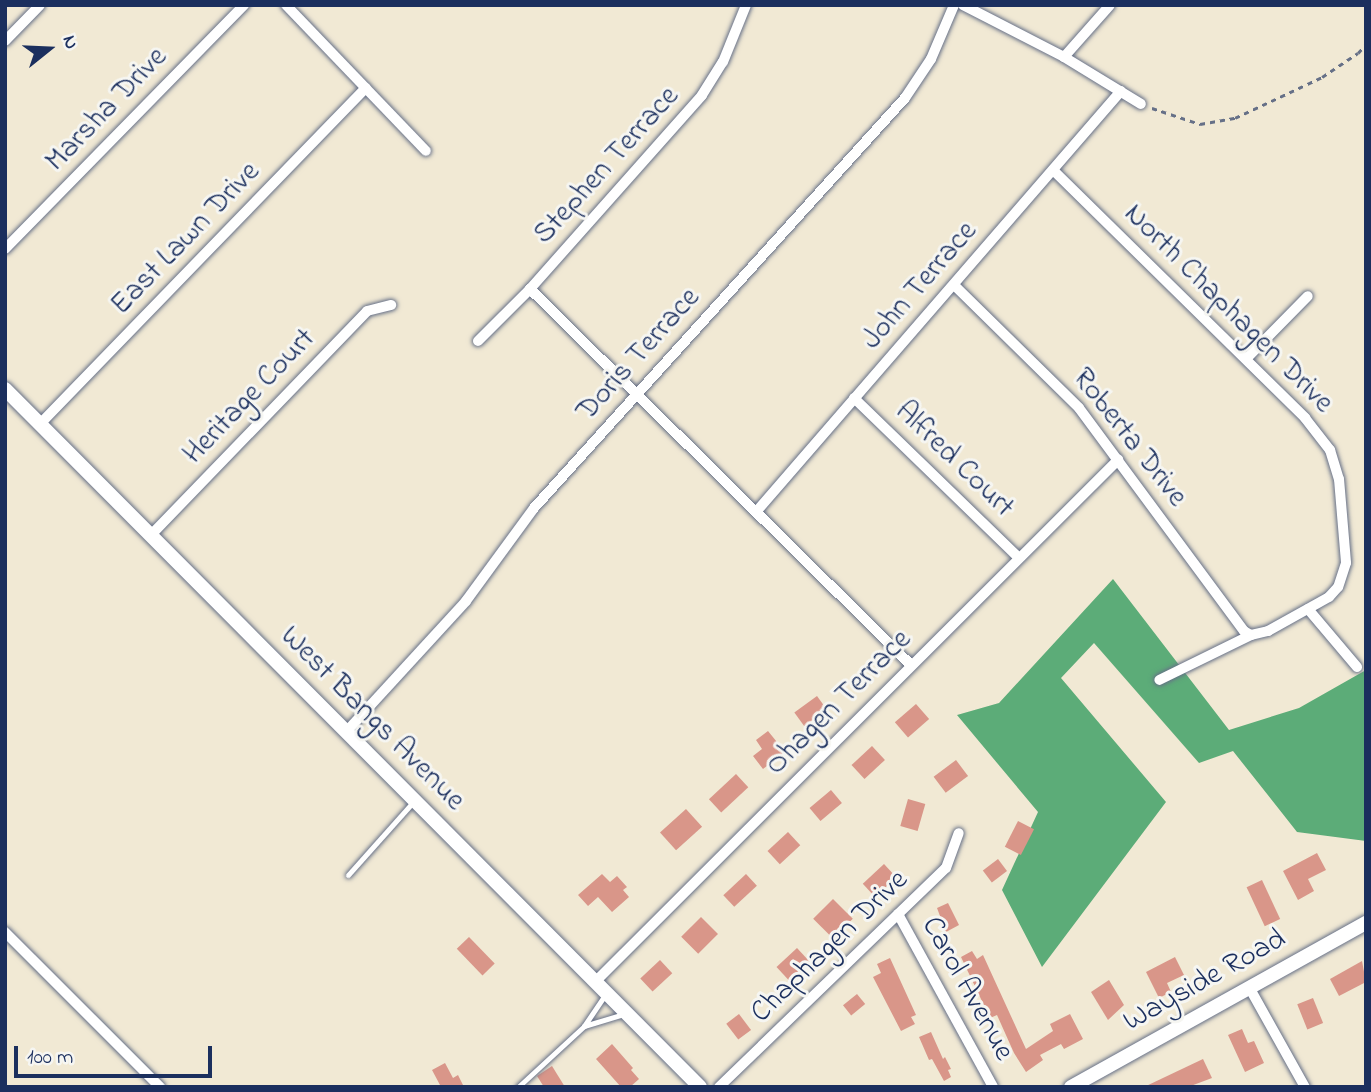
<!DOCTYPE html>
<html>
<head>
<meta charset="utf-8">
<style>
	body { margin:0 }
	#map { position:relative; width:1371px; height:1092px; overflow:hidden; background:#f1e9d4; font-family:"Indie Flower",sans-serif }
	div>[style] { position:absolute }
	.forest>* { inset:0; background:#5cac78 }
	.building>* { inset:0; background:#d99689; transform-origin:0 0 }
	.path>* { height:2.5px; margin-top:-1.25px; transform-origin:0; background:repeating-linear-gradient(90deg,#667087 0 5px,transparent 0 10px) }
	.roads { filter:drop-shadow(0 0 2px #667087) drop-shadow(0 0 2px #667087) }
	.service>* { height:5px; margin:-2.5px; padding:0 2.5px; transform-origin:2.5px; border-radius:2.5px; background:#fff }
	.minor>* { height:10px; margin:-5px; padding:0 5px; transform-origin:5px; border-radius:5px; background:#fff }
	.tertiary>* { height:14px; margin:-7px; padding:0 7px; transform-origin:7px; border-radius:7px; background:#fff }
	span { translate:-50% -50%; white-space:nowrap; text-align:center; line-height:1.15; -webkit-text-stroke:6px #f6f6f2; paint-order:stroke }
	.street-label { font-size:30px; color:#1b2f5e }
	.frame { position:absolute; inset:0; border:7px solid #1b2f5e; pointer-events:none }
	.north { position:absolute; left:14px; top:14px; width:70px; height:70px; -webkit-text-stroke:5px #f6f6f2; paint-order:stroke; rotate:72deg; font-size:19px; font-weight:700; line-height:28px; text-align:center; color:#1b2f5e }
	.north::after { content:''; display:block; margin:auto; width:24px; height:32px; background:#1b2f5e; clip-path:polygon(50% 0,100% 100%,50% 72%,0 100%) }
	.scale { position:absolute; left:14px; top:1046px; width:198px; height:32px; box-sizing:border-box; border:4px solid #1b2f5e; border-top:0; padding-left:9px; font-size:21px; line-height:24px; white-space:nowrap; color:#1b2f5e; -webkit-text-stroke:5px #f6f6f2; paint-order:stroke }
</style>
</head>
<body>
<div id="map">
	<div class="forest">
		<div style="clip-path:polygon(1113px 579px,1229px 730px,1299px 708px,1366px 670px,1366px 841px,1297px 832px,1233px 751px,1199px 763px,1094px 643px,1061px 678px,1166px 802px,1042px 967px,1002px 890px,1038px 812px,957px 715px,999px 703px)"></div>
	</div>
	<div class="building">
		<div style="left:817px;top:696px;width:17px;height:28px;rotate:54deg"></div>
		<div style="left:916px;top:704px;width:20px;height:28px;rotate:49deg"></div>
		<div style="clip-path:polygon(768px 731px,785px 752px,763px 769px,753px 756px,762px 749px,756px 740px)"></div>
		<div style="left:872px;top:746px;width:19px;height:28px;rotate:47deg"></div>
		<div style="left:956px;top:760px;width:20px;height:28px;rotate:53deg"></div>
		<div style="left:736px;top:774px;width:18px;height:37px;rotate:47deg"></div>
		<div style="left:831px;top:790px;width:17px;height:28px;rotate:50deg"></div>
		<div style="left:908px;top:799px;width:18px;height:28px;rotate:16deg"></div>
		<div style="left:686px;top:809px;width:24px;height:35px;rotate:48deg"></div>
		<div style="left:1018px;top:821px;width:18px;height:29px;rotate:27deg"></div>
		<div style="left:788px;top:832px;width:18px;height:28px;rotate:47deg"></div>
		<div style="clip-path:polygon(1317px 853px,1326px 870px,1308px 879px,1314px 891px,1298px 900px,1283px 871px)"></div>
		<div style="left:998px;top:859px;width:15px;height:19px;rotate:53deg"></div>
		<div style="left:884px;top:864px;width:18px;height:29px;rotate:47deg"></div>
		<div style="clip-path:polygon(602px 874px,610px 882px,617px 876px,627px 887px,623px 890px,629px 897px,612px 912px,598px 897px,588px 906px,578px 895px)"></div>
		<div style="left:746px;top:874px;width:16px;height:31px;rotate:47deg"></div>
		<div style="left:1262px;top:880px;width:43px;height:17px;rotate:65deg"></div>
		<div style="left:833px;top:899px;width:28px;height:28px;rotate:45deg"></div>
		<div style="clip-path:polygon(948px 903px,959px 925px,946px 932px,937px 908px)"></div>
		<div style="left:701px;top:917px;width:24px;height:28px;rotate:45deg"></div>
		<div style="left:469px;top:937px;width:37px;height:17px;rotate:46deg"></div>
		<div style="left:797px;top:948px;width:18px;height:28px;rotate:47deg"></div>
		<div style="clip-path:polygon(972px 951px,977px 959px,983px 955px,1026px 1049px,1053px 1031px,1050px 1024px,1070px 1014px,1083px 1039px,1064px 1049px,1061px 1044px,1040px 1055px,1043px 1060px,1026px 1072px,1014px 1053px,997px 1015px,990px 1018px,961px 957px)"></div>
		<div style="clip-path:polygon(1175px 957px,1184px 975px,1167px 983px,1171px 992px,1159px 998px,1146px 972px)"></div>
		<div style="clip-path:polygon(890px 958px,916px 1015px,911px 1017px,915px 1024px,901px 1031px,873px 977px,881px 973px,877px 964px)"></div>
		<div style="left:660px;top:960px;width:18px;height:27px;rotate:47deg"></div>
		<div style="clip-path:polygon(1362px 961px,1366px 982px,1339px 996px,1330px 979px)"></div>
		<div style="clip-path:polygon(1109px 980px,1124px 1005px,1108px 1020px,1091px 992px)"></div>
		<div style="left:857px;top:994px;width:13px;height:18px;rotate:51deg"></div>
		<div style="left:1313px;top:998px;width:27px;height:17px;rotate:68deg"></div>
		<div style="left:739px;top:1014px;width:20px;height:16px;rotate:53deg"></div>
		<div style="clip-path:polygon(1242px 1029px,1248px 1043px,1254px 1041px,1264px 1063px,1245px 1072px,1228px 1035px)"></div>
		<div style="clip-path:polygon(931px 1032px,943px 1059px,945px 1057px,951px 1069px,948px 1070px,951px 1077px,944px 1081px,932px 1059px,929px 1060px,919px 1037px)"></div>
		<div style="clip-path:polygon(612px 1044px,633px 1068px,631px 1070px,639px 1079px,630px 1087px,621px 1087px,596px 1059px)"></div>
		<div style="clip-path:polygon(1203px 1059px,1212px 1078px,1188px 1087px,1144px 1087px)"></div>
		<div style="clip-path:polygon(445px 1063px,453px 1078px,458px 1075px,464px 1087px,437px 1087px,440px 1085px,432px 1070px)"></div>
		<div style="clip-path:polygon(552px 1066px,565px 1087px,544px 1087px,537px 1076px)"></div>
	</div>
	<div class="path">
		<div style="left:1152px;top:108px;width:51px;rotate:18.4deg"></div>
		<div style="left:1200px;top:124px;width:36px;rotate:-10deg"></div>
		<div style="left:1235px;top:118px;width:96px;rotate:-25.2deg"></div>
		<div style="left:1322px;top:77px;width:43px;rotate:-33.7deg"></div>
		<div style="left:1358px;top:53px;width:12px;rotate:-48deg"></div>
	</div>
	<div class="roads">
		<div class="service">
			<div style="left:348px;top:875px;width:98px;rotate:-48.3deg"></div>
			<div style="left:584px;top:1026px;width:42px;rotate:-16.7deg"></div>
			<div style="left:518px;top:1087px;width:90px;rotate:-42.7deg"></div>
			<div style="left:584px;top:1026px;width:37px;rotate:-56deg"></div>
		</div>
		<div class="minor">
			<div style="left:286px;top:5px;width:202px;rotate:46.2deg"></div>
			<div style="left:963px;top:5px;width:114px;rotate:27.2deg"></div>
			<div style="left:1064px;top:57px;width:90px;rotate:31.4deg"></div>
			<div style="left:5px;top:41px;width:50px;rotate:-45.8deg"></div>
			<div style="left:1064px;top:57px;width:69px;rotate:-48.5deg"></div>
			<div style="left:1053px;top:170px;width:354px;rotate:44.5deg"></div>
			<div style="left:1305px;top:418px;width:41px;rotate:52deg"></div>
			<div style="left:1330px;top:450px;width:30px;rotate:73deg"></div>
			<div style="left:1339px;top:479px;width:84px;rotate:85.2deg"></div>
			<div style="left:1346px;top:563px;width:25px;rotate:108deg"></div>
			<div style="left:1338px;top:587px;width:13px;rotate:132deg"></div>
			<div style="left:1329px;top:597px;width:70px;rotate:150.9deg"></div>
			<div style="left:1268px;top:631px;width:17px;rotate:167deg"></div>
			<div style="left:1251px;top:635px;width:102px;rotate:153.9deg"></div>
			<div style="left:5px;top:249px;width:342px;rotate:-45.6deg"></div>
			<div style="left:954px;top:285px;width:175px;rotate:44.5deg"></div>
			<div style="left:1079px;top:408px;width:277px;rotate:53.5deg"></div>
			<div style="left:1244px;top:631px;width:8px;rotate:30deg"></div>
			<div style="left:530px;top:289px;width:535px;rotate:44.62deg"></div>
			<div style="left:478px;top:341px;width:74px;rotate:-45deg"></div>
			<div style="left:530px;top:289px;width:259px;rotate:-48.4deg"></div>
			<div style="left:702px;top:95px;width:39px;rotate:-58deg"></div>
			<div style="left:723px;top:62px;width:61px;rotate:-68deg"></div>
			<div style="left:1246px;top:359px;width:88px;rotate:-45.5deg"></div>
			<div style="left:854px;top:398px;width:230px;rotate:44.1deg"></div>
			<div style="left:40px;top:424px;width:468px;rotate:-45.9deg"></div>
			<div style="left:756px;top:512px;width:557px;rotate:-49.08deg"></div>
			<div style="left:151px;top:535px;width:311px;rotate:-46deg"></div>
			<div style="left:367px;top:311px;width:25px;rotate:-14deg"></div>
			<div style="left:1308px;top:609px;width:76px;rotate:49.8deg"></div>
			<div style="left:347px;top:731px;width:176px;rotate:-47.5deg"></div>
			<div style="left:466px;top:601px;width:115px;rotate:-53.8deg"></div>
			<div style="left:534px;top:508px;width:553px;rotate:-47.86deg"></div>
			<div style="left:905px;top:98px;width:47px;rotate:-56.3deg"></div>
			<div style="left:931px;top:59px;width:59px;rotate:-66.9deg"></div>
			<div style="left:898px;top:914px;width:197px;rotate:61.2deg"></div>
			<div style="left:5px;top:932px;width:219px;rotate:45deg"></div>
			<div style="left:596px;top:981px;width:738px;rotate:-44.95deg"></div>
			<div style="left:1249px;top:987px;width:115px;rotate:60.8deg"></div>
			<div style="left:719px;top:1087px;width:315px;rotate:-44deg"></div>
			<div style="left:946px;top:868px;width:37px;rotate:-70deg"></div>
		</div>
		<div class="tertiary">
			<div style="left:5px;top:389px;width:985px;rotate:45.12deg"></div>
			<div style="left:1071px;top:1087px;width:338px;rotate:-29.1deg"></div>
		</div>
	</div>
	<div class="street-label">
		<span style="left:107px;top:110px;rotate:-46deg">Marsha Drive</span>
		<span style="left:607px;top:166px;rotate:-48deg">Stephen Terrace</span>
		<span style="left:186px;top:239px;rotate:-46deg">East Lawn Drive</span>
		<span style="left:920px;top:286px;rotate:-49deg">John Terrace</span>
		<span style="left:1228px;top:309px;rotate:45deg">North Chaphagen Drive</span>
		<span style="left:639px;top:355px;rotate:-48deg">Doris Terrace</span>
		<span style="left:250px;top:397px;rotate:-46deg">Heritage Court</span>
		<span style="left:1129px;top:438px;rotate:52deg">Roberta Drive</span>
		<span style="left:954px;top:460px;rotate:44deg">Alfred Court</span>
		<span style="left:839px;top:703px;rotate:-45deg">Ohagen Terrace</span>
		<span style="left:372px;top:719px;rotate:45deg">West Bangs Avenue</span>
		<span style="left:830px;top:947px;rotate:-44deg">Chaphagen Drive</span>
		<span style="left:1205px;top:981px;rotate:-29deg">Wayside Road</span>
		<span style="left:967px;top:989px;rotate:61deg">Carol Avenue</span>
	</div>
	<div class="frame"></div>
	<div class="north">N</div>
	<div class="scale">100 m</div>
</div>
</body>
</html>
